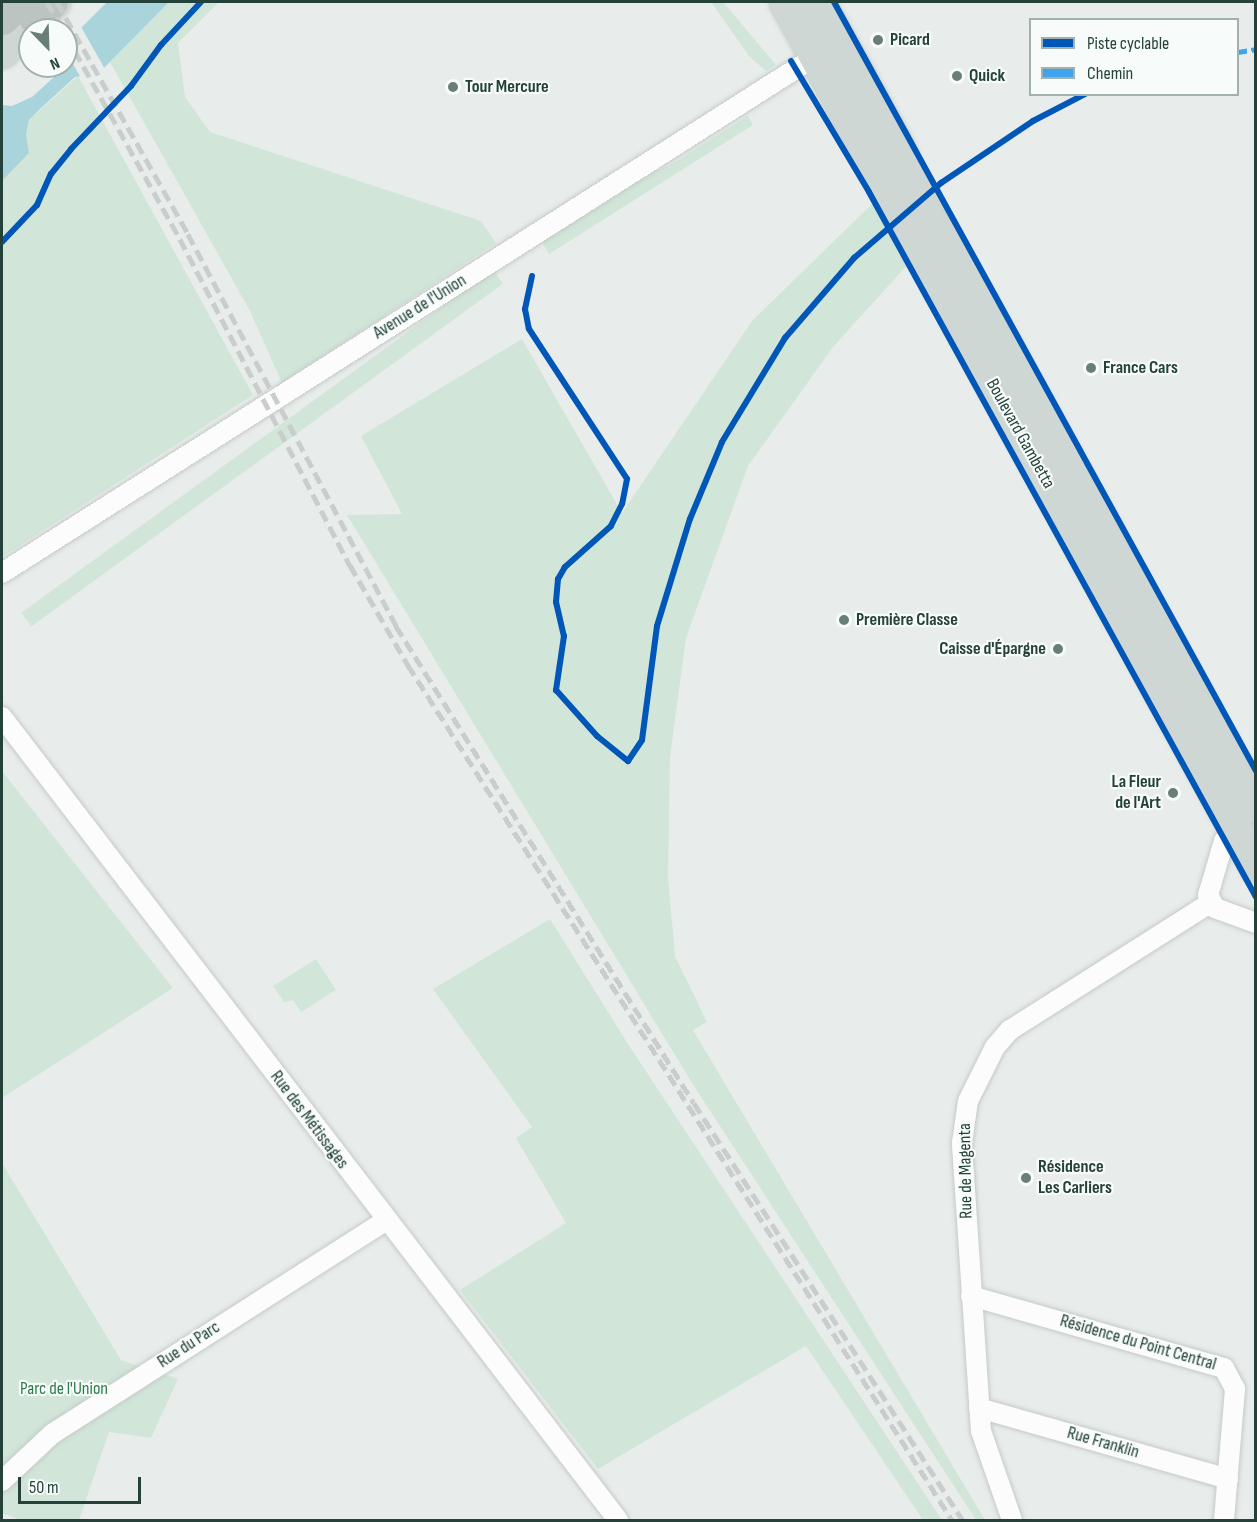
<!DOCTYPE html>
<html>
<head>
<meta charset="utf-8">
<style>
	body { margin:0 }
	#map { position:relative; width:1257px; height:1522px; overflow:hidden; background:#e8edeb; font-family:"Sofia Sans Condensed",sans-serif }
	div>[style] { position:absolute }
	.green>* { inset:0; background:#d1e6d8; transform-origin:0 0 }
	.water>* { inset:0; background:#a9d4db }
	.pier>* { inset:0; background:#e8edeb }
	.roads { filter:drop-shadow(0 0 2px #c5cac8) drop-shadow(0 0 2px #c5cac8) }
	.street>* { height:20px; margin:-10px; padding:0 10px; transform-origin:10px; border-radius:10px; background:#fcfcfc }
	.primary>* { height:32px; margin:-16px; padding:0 16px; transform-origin:16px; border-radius:16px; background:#cfd7d5 }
	.highway>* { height:33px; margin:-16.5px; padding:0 16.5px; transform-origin:16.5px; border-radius:16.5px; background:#bcc4c2 }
	.rail>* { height:4.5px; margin-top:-2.25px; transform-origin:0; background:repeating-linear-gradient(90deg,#c9cdcc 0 12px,transparent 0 18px) }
	.quiet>* { height:4.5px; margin-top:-2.25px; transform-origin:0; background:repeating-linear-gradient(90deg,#3ea4ec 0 9px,transparent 0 13.5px) }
	.cycleway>* { height:6px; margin:-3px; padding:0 3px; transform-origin:3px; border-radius:3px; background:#0057b8 }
	.dots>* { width:16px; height:16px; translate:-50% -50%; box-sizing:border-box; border:3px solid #f7fbf9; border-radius:50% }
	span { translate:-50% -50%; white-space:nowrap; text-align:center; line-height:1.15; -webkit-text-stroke:4.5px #f7fbf9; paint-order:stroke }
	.poi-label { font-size:18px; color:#24423a; font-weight:700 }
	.left { translate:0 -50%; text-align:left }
	.right { translate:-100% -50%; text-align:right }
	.street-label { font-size:18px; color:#24423a }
	.park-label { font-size:18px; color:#2d7a4b }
	.frame { position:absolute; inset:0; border:3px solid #24423a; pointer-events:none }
	.legend { position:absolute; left:1029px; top:18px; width:210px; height:78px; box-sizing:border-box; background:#f7fbf9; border:2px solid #a3b1ad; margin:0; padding:8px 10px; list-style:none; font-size:18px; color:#24423a }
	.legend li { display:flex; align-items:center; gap:12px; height:30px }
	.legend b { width:30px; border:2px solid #a3b1ad }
	.north { position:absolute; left:18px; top:18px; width:60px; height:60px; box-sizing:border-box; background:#f7fbf9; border:2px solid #a3b1ad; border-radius:50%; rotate:157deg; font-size:16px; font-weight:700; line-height:24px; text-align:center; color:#24423a }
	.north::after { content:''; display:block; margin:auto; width:21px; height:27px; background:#697e78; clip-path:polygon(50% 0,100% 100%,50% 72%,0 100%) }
	.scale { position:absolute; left:18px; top:1477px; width:123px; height:27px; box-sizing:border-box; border:3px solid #24423a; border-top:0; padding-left:8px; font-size:18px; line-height:21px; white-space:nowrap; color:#24423a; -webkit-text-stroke:4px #f7fbf9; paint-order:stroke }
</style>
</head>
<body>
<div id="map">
	<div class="green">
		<div style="clip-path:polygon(169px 2px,219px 2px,178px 43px,185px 97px,210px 132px,481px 221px,496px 243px,282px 383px,250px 311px,110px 62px)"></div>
		<div style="clip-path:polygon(711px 2px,723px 2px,776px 65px,766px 71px,749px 56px)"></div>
		<div style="clip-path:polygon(78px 76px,253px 395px,2px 557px,2px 181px,28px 154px,26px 134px,29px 120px)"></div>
		<div style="clip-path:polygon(748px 116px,753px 125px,549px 254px,541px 241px,631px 183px,670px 165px)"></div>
		<div style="clip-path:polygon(875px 201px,909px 263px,833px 347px,748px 466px,686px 638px,670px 757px,668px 876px,675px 956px,707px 1022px,693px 1030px,985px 1520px,976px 1520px,692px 1083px,347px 515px,402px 514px,361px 436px,522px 339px,622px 513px,752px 321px)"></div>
		<div style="left:493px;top:270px;width:17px;height:583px;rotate:54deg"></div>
		<div style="clip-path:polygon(2px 771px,173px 988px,2px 1098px)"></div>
		<div style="clip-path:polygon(550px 919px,628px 1044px,942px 1520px,923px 1520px,806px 1346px,598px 1469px,460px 1290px,566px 1223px,516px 1138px,532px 1127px,433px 989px)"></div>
		<div style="clip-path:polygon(316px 959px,336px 990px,301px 1012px,293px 1000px,284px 1002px,273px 986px)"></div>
		<div style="clip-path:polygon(2px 1163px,121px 1360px,178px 1379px,151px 1438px,109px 1432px,79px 1520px,20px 1520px,2px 1513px)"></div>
	</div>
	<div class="water">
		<div style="clip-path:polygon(107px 2px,169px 2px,99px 73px,75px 77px,40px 109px,29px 120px,26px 134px,29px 153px,2px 181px,2px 105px,12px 106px,32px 97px,66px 66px,76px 33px)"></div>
	</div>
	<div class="pier">
		<div style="clip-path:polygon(80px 25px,106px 71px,100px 76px,81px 78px,68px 55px,73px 32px)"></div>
	</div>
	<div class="roads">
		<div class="street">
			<div style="left:2px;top:573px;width:974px;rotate:-32.42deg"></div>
			<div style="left:2px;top:717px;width:1012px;rotate:52.51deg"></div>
			<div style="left:1236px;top:830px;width:16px;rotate:137deg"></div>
			<div style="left:1224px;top:841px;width:56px;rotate:106.5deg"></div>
			<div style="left:1208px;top:895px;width:15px;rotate:62deg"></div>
			<div style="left:1215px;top:908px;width:44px;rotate:20.1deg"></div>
			<div style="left:971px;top:1296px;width:263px;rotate:15.9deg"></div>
			<div style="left:1224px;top:1368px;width:24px;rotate:62deg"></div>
			<div style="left:1235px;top:1389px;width:131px;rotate:94.8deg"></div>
			<div style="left:979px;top:1408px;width:259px;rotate:15.9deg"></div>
			<div style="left:2px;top:1481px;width:69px;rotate:-43.2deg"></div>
			<div style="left:52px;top:1434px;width:397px;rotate:-32.6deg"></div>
			<div style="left:1012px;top:1520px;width:94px;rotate:-109.2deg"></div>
			<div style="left:981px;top:1431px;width:289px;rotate:-93.8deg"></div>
			<div style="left:962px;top:1143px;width:42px;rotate:-81.9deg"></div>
			<div style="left:968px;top:1101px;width:60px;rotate:-63.4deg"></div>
			<div style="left:995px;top:1047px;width:23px;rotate:-49deg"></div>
			<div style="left:1010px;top:1030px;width:237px;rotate:-32.4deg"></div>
		</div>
		<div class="primary">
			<div style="left:786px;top:2px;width:983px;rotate:61.43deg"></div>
			<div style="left:818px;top:2px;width:162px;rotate:61.2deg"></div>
			<div style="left:896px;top:144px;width:66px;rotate:67.7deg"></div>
			<div style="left:921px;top:205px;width:114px;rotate:58.7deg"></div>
			<div style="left:980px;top:302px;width:575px;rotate:61.29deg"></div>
			<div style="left:2px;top:52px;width:72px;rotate:-43.9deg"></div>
		</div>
		<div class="highway">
			<div style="left:2px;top:18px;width:23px;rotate:-43deg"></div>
			<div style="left:36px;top:19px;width:23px;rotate:-49deg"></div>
		</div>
	</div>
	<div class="rail">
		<div style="left:47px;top:2px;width:32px;rotate:60deg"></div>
		<div style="left:57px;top:2px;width:266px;rotate:60.5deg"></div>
		<div style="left:188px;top:234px;width:444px;rotate:62deg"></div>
		<div style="left:396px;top:626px;width:562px;rotate:58.01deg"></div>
		<div style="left:694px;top:1103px;width:496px;rotate:57.2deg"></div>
		<div style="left:66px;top:35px;width:234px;rotate:60.8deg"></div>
		<div style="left:180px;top:239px;width:368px;rotate:62.5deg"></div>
		<div style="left:350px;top:565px;width:116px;rotate:59.9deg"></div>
		<div style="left:408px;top:665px;width:1013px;rotate:57.53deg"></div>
	</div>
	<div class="quiet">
		<div style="left:1238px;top:52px;width:18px;rotate:-9deg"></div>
	</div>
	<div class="cycleway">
		<div style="left:834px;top:2px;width:877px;rotate:61.24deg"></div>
		<div style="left:791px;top:61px;width:152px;rotate:59.2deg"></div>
		<div style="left:869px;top:192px;width:804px;rotate:61.24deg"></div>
		<div style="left:2px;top:242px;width:51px;rotate:-46.6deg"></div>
		<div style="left:37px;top:205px;width:34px;rotate:-66deg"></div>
		<div style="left:51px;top:174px;width:32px;rotate:-51deg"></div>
		<div style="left:71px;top:149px;width:87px;rotate:-46.4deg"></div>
		<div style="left:131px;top:86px;width:51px;rotate:-53.8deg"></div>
		<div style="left:161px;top:45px;width:59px;rotate:-47.1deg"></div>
		<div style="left:532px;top:276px;width:34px;rotate:102deg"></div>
		<div style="left:525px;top:309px;width:20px;rotate:79deg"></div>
		<div style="left:529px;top:329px;width:179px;rotate:56.8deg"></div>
		<div style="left:627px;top:479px;width:25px;rotate:101deg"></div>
		<div style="left:622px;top:504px;width:25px;rotate:117deg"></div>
		<div style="left:611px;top:526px;width:62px;rotate:138.3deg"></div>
		<div style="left:565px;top:567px;width:14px;rotate:120deg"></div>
		<div style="left:558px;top:579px;width:23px;rotate:95deg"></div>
		<div style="left:556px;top:602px;width:35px;rotate:77deg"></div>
		<div style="left:564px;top:636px;width:55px;rotate:98.4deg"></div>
		<div style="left:556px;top:690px;width:62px;rotate:48.3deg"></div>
		<div style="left:597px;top:736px;width:40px;rotate:39deg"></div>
		<div style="left:628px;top:761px;width:25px;rotate:-56deg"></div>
		<div style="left:642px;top:740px;width:115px;rotate:-82.5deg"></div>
		<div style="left:657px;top:626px;width:112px;rotate:-72.9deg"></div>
		<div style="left:690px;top:519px;width:83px;rotate:-67.4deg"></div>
		<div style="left:722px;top:442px;width:122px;rotate:-58.8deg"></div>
		<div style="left:785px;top:338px;width:106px;rotate:-49.2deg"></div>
		<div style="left:854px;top:258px;width:115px;rotate:-40.8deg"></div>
		<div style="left:941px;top:183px;width:111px;rotate:-34deg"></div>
		<div style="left:1033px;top:121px;width:59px;rotate:-27.4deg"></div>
	</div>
	<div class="dots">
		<div style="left:878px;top:40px;background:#697e78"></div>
		<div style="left:957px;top:76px;background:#697e78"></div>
		<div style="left:453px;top:87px;background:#697e78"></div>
		<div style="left:1091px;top:368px;background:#697e78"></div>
		<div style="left:844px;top:620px;background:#697e78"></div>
		<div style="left:1058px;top:649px;background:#697e78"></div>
		<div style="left:1173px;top:793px;background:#697e78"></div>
		<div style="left:1026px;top:1178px;background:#697e78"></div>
	</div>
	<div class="poi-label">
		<span class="left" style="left:890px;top:40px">Picard</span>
		<span class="left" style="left:969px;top:76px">Quick</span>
		<span class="left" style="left:465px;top:87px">Tour Mercure</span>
		<span class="left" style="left:1103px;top:368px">France Cars</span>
		<span class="left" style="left:856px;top:620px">Première Classe</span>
		<span class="right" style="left:1046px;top:649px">Caisse d'Épargne</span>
		<span class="right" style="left:1161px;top:793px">La Fleur<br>de l'Art</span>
		<span class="left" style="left:1038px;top:1178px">Résidence<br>Les Carliers</span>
	</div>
	<div class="street-label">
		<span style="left:420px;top:307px;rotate:-32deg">Avenue de l'Union</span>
		<span style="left:1020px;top:434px;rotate:61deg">Boulevard Gambetta</span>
		<span style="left:309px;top:1120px;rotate:53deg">Rue des Métissages</span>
		<span style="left:966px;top:1171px;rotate:-91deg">Rue de Magenta</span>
		<span style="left:1138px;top:1343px;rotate:16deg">Résidence du Point Central</span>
		<span style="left:189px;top:1345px;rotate:-33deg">Rue du Parc</span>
		<span style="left:1103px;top:1443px;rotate:16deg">Rue Franklin</span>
	</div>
	<div class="park-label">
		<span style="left:64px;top:1389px">Parc de l'Union</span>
	</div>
	<div class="frame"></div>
	<ul class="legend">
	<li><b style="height:8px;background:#0057b8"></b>Piste cyclable</li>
	<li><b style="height:8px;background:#3ea4ec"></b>Chemin</li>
	</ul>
	<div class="north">N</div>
	<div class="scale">50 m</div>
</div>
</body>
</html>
